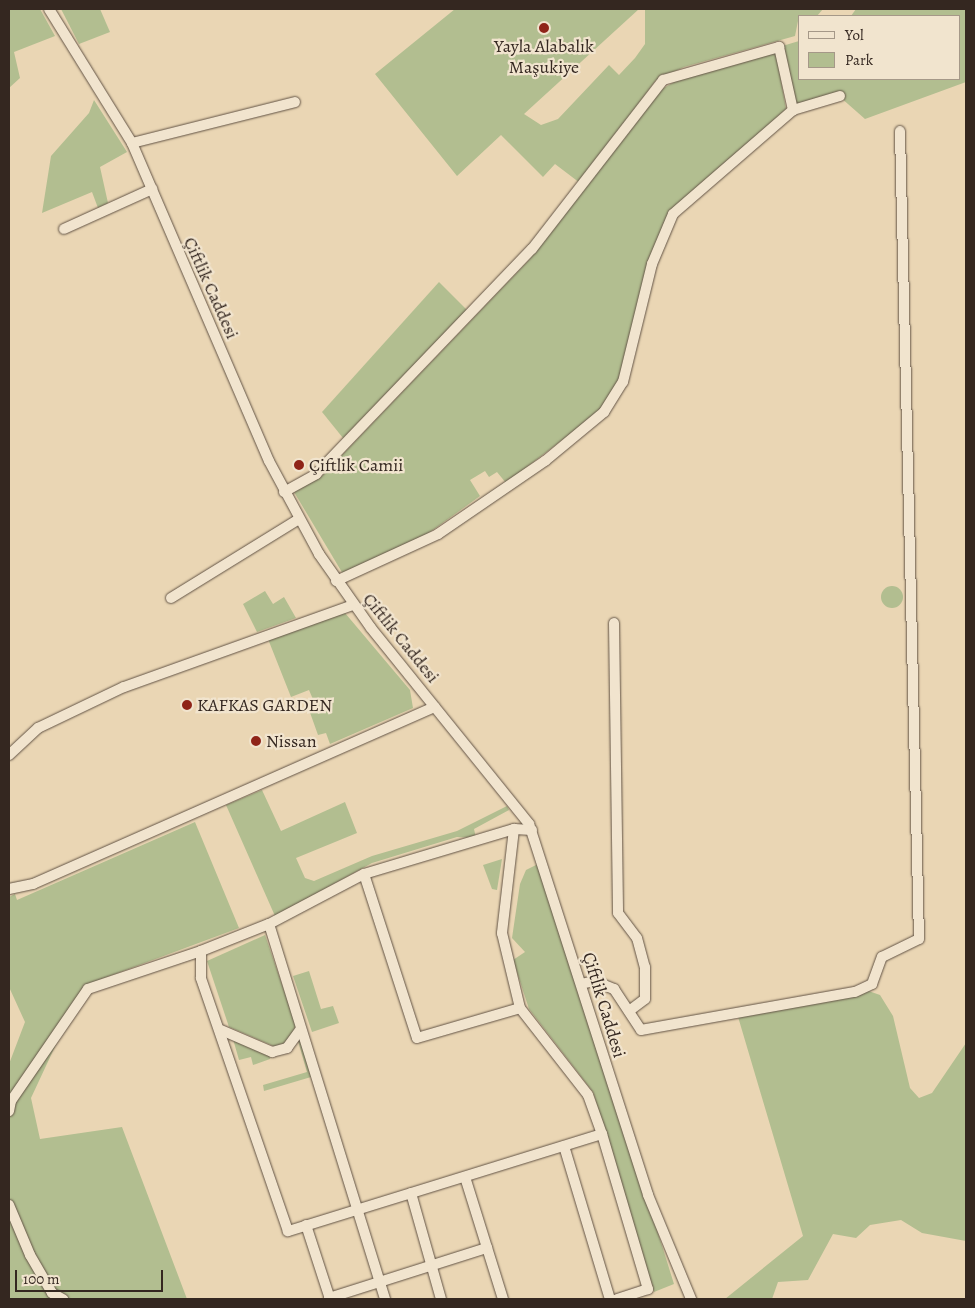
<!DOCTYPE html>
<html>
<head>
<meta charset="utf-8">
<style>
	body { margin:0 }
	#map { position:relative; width:975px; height:1308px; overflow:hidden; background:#ead6b4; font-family:Alegreya,serif }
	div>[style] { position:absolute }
	.green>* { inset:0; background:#b2be90 }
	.round { border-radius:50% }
	.roads { filter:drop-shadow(0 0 1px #625345) drop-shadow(0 0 1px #625345) }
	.minor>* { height:10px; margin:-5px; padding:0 5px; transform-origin:5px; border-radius:5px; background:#f1e4ce }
	.dots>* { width:14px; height:14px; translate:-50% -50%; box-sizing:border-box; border:2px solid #f1e4ce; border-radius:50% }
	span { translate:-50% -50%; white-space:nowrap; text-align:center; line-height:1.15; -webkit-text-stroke:4.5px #f1e4ce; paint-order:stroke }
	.poi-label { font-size:18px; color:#342720 }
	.left { translate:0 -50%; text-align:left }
	.street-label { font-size:18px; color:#342720 }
	.frame { position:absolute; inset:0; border:10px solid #342720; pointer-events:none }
	.legend { position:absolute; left:798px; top:15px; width:162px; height:65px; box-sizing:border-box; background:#f1e4ce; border:1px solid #a59888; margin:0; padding:6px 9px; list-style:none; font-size:15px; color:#342720 }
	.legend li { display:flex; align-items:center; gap:10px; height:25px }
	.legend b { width:25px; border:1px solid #a59888 }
	.scale { position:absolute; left:15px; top:1270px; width:148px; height:22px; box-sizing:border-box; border:2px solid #342720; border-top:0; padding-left:6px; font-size:15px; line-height:18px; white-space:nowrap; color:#342720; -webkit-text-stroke:4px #f1e4ce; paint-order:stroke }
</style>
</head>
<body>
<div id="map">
	<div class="green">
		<div style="clip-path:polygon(9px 9px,40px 9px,55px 36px,14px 52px,20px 78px,9px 88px)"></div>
		<div style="clip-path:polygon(61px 9px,100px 9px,110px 32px,79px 44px)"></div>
		<div style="clip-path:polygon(455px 9px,639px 9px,524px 114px,541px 125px,558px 119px,609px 65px,619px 75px,635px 58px,645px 44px,645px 9px,823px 9px,817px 16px,799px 16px,795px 36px,684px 67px,656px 80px,580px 183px,555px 164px,543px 177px,501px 135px,457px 176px,375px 74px)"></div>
		<div style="clip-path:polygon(856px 9px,966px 9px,966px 82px,865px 119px,840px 97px,793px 110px,779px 47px,799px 41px,799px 79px,959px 79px,959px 16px,851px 16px)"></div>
		<div style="clip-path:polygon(776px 52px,786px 109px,672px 210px,620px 382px,605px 407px,506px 483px,497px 472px,489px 477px,485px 471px,470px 480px,480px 496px,419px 540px,343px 574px,294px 492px,321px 477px,529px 260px,662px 89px,681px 78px)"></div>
		<div style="clip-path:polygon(94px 100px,127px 152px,100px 167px,108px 203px,98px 208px,92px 192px,42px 213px,51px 156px,89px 113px)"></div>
		<div style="clip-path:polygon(439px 282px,467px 310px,343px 438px,322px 412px)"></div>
		<div class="round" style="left:881px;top:586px;width:22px;height:22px"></div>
		<div style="clip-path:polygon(265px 591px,273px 604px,284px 597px,296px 618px,257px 632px,243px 604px)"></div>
		<div style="clip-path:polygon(345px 613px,410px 690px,413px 708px,330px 744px,326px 733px,318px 735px,308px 707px,315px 704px,309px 690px,291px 697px,268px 639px)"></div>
		<div style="clip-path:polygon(262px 790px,281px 831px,345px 802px,357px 833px,296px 858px,305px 878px,314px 881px,372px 856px,457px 831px,507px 806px,509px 810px,474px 829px,476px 838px,457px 837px,372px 863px,275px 916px,226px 805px)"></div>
		<div style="clip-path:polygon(195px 822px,239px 928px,99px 980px,81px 991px,31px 1098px,40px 1139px,122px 1127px,187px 1299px,9px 1299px,9px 1064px,25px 1022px,9px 987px,9px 897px,15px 894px,17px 900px)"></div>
		<div style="clip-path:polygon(502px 859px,497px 890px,492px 889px,483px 865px)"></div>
		<div style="clip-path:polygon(542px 862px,674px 1284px,654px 1292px,593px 1092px,529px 1009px,513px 960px,525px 952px,512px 938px,520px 884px,526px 870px)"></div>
		<div style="clip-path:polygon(265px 935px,296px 1025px,287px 1044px,278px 1048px,229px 1027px,207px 961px)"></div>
		<div style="clip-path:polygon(309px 971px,321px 1009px,333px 1006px,339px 1023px,312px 1032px,293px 976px)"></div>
		<div style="clip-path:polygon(860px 988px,880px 995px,893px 1016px,910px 1088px,919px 1098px,932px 1093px,966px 1043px,966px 1241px,922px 1233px,901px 1220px,870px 1225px,856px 1238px,833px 1234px,808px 1280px,778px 1282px,772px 1299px,725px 1299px,803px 1236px,736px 1010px)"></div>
		<div style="clip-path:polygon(233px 1039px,271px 1055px,270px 1059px,253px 1065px,251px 1057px,239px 1060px)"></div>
		<div style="clip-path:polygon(301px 1040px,311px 1077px,264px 1091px,263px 1085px,307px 1072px,298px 1041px)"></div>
	</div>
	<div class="roads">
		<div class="minor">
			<div style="left:49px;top:9px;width:158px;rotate:58.2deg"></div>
			<div style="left:132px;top:143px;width:346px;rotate:66.7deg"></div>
			<div style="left:269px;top:461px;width:106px;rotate:61.7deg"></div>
			<div style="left:319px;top:554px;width:90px;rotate:54.9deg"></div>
			<div style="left:371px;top:628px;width:252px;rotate:51.1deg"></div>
			<div style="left:529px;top:824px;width:390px;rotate:72.2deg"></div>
			<div style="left:648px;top:1195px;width:113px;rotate:67.5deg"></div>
			<div style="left:132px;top:143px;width:168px;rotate:-14.1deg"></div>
			<div style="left:64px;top:229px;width:97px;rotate:-24.4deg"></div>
			<div style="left:284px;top:492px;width:37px;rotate:-29deg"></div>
			<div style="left:316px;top:474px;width:312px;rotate:-46.2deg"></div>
			<div style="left:532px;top:249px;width:214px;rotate:-52.2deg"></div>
			<div style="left:663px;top:80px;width:121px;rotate:-15.9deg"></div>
			<div style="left:779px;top:47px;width:65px;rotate:77.5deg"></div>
			<div style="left:336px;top:581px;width:112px;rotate:-24.7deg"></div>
			<div style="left:438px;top:534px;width:130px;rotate:-34.3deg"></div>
			<div style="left:545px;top:461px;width:77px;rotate:-39.7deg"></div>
			<div style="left:604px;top:412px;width:36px;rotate:-58deg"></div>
			<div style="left:623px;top:382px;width:122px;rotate:-76.2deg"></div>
			<div style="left:652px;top:264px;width:54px;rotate:-67.2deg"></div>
			<div style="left:673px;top:214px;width:159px;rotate:-40.9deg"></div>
			<div style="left:793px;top:110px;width:49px;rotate:-16.6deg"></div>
			<div style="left:171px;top:598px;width:150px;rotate:-31.7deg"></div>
			<div style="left:614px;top:623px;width:290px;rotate:89.2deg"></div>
			<div style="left:618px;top:913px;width:31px;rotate:53deg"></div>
			<div style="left:637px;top:938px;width:30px;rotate:75deg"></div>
			<div style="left:645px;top:967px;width:32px;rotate:90deg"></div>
			<div style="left:645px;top:999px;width:20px;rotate:143deg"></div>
			<div style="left:9px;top:755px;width:40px;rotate:-43deg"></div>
			<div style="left:38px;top:728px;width:95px;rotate:-25.5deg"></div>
			<div style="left:124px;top:687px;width:243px;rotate:-19.7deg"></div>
			<div style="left:514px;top:829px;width:105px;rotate:96.6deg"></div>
			<div style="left:502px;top:933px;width:77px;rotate:76.5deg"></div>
			<div style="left:520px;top:1008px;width:110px;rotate:52deg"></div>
			<div style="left:588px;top:1095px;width:41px;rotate:70.3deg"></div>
			<div style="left:602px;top:1134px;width:329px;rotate:162.8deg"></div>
			<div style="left:288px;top:1231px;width:268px;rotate:-109deg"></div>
			<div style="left:201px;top:978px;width:27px;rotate:-90deg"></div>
			<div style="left:201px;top:951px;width:73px;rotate:-21.7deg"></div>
			<div style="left:269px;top:924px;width:107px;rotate:-27.8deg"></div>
			<div style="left:364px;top:874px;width:157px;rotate:-16.7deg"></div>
			<div style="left:514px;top:829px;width:18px;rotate:3deg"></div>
			<div style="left:364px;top:874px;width:172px;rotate:72.1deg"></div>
			<div style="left:417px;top:1038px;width:107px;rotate:-16.2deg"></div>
			<div style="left:9px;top:889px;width:25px;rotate:-12deg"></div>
			<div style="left:33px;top:884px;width:439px;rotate:-23.8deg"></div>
			<div style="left:269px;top:924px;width:393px;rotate:72.8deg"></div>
			<div style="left:581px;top:984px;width:13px;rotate:-13deg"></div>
			<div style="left:594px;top:981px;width:22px;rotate:22deg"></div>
			<div style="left:614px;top:989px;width:49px;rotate:56.6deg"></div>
			<div style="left:641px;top:1030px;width:217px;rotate:-10.1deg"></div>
			<div style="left:855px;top:992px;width:19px;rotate:-25deg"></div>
			<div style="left:872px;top:984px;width:29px;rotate:-70deg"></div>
			<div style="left:882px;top:957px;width:41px;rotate:-25.9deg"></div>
			<div style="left:919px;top:939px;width:808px;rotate:-91.35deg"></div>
			<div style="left:221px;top:1030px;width:56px;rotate:23.3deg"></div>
			<div style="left:272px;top:1052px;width:16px;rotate:-15deg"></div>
			<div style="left:287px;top:1048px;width:22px;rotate:-54deg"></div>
			<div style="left:9px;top:1111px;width:10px;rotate:-79deg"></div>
			<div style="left:11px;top:1101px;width:136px;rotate:-55.5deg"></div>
			<div style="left:88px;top:989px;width:119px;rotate:-18.6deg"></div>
			<div style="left:602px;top:1134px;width:162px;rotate:73.5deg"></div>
			<div style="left:648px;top:1289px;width:33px;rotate:162deg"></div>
			<div style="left:564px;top:1146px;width:160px;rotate:73.3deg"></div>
			<div style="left:465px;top:1177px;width:128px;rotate:72.7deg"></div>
			<div style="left:411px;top:1193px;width:110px;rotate:74.2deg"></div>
			<div style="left:9px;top:1205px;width:54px;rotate:67.2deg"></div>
			<div style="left:30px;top:1255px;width:44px;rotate:59.9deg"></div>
			<div style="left:52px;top:1293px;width:13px;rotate:29deg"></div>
			<div style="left:306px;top:1225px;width:78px;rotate:72deg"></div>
			<div style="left:329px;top:1298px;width:166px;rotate:-17.6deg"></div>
		</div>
	</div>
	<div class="dots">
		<div style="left:544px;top:28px;background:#8f2418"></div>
		<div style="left:299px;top:465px;background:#8f2418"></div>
		<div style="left:187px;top:705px;background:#8f2418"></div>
		<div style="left:256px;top:741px;background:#8f2418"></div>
	</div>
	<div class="poi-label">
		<span style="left:544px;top:57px">Yayla Alabalık<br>Maşukiye</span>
		<span class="left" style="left:309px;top:465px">Çiftlik Camii</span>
		<span class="left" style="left:197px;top:705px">KAFKAS GARDEN</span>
		<span class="left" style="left:266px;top:741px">Nissan</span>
	</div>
	<div class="street-label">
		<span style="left:211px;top:288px;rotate:66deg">Çiftlik Caddesi</span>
		<span style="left:401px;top:638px;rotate:51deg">Çiftlik Caddesi</span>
		<span style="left:604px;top:1005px;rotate:73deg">Çiftlik Caddesi</span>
	</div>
	<div class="frame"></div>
	<ul class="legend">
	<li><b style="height:6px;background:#f1e4ce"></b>Yol</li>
	<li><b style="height:14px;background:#b2be90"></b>Park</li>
	</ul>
	<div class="scale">100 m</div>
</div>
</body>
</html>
